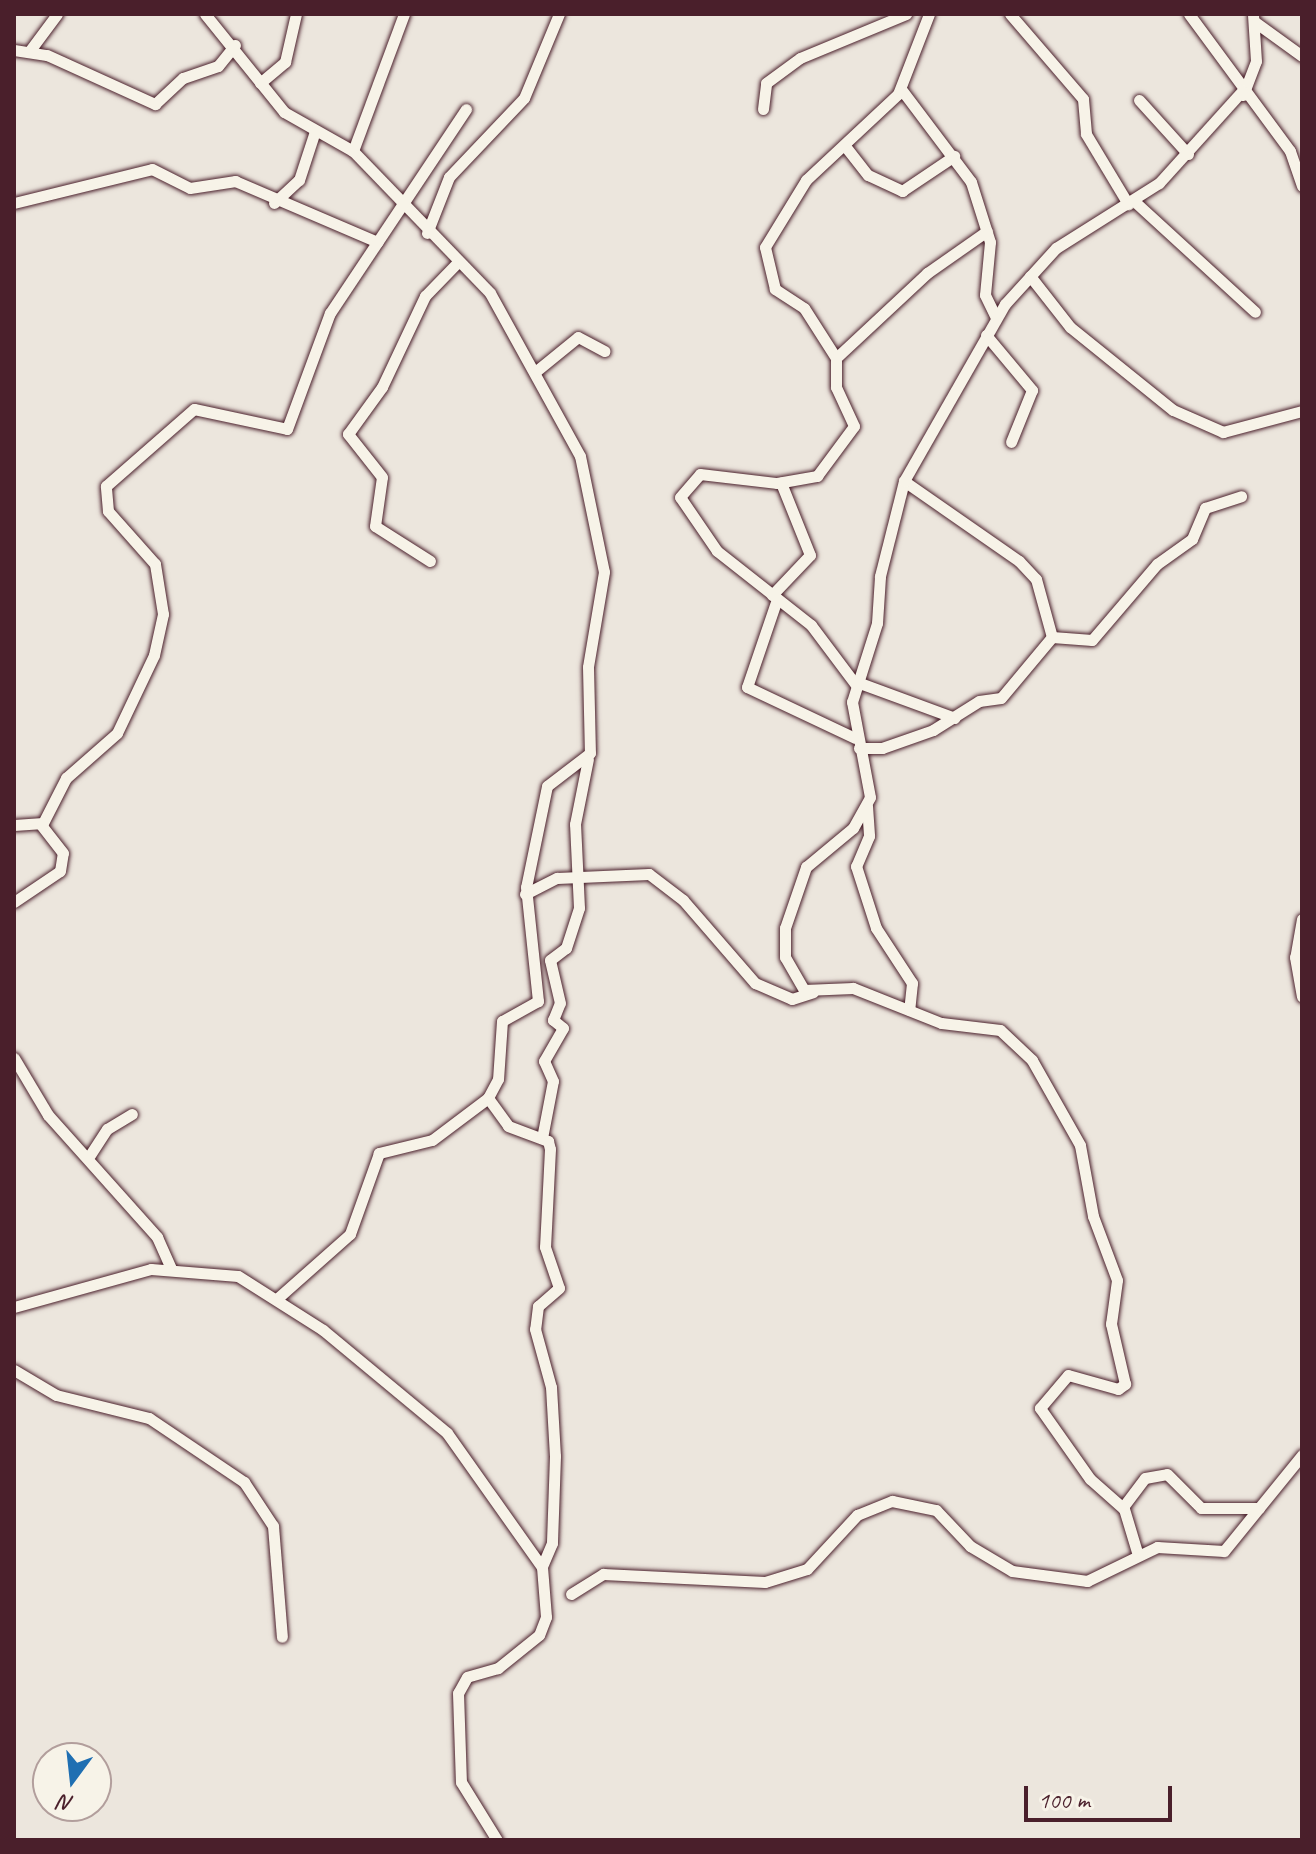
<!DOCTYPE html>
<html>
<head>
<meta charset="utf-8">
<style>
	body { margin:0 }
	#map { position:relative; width:1316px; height:1854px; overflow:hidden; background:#ece6dd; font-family:Caveat,sans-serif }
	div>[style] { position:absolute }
	.roads { filter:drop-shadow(0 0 2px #4a1f2b) drop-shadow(0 0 2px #4a1f2b) }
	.minor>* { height:11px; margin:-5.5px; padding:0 5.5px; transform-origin:5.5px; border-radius:5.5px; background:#f7f3e8 }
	span { translate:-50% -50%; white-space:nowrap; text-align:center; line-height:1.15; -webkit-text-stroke:6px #f7f3e8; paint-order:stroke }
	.frame { position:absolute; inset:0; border:16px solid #4a1f2b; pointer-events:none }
	.north { position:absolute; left:32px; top:1742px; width:80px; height:80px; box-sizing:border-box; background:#f7f3e8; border:2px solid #b29e9c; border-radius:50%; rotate:195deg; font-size:22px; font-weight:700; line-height:32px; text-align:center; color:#4a1f2b }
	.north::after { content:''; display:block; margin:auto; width:28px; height:36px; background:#1f6fb2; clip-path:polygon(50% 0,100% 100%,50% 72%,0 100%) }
	.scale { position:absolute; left:1024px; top:1786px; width:148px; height:36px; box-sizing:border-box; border:4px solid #4a1f2b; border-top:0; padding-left:10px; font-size:24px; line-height:28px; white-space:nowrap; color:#4a1f2b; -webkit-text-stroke:6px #f7f3e8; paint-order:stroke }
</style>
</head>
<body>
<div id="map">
	<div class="roads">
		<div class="minor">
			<div style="left:205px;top:14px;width:126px;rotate:51.1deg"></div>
			<div style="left:284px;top:112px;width:79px;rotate:29.5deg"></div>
			<div style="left:353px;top:151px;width:197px;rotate:46deg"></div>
			<div style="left:490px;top:293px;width:186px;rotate:61.1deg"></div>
			<div style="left:580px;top:456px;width:118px;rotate:78.3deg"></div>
			<div style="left:604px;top:572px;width:96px;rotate:99.6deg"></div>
			<div style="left:588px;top:667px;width:86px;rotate:88.7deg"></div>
			<div style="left:590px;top:753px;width:54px;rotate:142.5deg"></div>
			<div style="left:547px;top:786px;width:103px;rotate:101.7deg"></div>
			<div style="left:526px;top:887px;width:115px;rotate:84deg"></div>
			<div style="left:538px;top:1001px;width:41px;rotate:150.9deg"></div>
			<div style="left:502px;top:1021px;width:58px;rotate:93.9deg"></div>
			<div style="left:498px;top:1079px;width:21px;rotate:118deg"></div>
			<div style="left:488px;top:1098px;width:70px;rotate:143.1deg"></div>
			<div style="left:432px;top:1140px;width:55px;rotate:166.2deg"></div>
			<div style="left:379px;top:1153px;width:86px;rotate:109.7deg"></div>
			<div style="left:350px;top:1234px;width:96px;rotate:138.4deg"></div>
			<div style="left:1010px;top:14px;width:112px;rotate:49.3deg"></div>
			<div style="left:1083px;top:99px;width:35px;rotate:85deg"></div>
			<div style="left:1086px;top:134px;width:82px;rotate:59deg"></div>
			<div style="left:1189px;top:14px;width:170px;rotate:53.6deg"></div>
			<div style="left:1290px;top:151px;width:37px;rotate:71deg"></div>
			<div style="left:1255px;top:22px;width:58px;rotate:35.9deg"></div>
			<div style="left:31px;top:49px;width:44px;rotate:-53.4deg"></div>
			<div style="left:14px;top:50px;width:33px;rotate:9deg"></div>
			<div style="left:47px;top:55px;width:119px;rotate:24.4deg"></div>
			<div style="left:155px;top:104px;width:38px;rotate:-43deg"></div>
			<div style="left:183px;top:78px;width:37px;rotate:-19deg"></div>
			<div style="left:218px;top:66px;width:27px;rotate:-51deg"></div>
			<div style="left:260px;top:83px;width:33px;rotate:-40deg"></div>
			<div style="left:285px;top:62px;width:49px;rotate:-77.1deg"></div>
			<div style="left:901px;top:89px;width:116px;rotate:53deg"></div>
			<div style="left:971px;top:182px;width:63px;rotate:72.4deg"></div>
			<div style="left:990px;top:242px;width:53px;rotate:95.4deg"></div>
			<div style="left:985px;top:295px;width:25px;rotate:64deg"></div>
			<div style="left:1243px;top:95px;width:36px;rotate:-69deg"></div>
			<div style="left:1256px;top:61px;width:47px;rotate:-93.7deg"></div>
			<div style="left:1139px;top:100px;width:73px;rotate:47.8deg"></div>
			<div style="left:763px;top:109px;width:26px;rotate:-83deg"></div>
			<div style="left:766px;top:83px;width:42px;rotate:-36.3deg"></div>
			<div style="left:800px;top:58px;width:115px;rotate:-22.5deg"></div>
			<div style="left:845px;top:146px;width:37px;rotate:52deg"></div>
			<div style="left:868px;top:175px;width:38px;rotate:25deg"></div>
			<div style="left:902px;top:191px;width:63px;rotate:-33.9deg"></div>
			<div style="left:353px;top:151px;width:146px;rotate:-69.6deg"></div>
			<div style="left:1134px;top:201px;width:164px;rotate:42.5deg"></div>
			<div style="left:14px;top:203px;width:142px;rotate:-13.8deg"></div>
			<div style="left:152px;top:169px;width:42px;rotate:26.6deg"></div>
			<div style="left:190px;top:188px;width:46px;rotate:-8.8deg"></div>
			<div style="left:235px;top:181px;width:155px;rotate:23.2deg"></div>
			<div style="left:274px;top:203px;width:34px;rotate:-43deg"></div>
			<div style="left:299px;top:180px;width:52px;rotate:-71.9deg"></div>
			<div style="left:427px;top:233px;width:60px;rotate:-68.6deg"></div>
			<div style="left:449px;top:177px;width:109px;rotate:-46.5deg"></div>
			<div style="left:524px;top:98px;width:91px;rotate:-67.4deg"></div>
			<div style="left:1030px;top:276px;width:65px;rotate:51.9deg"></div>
			<div style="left:1070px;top:327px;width:132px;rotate:38.9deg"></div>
			<div style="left:1173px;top:410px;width:55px;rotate:23.7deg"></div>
			<div style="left:1223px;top:432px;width:82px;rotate:-14.9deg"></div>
			<div style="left:986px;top:335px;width:72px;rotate:50.1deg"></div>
			<div style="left:1032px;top:390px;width:56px;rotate:112deg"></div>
			<div style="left:836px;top:358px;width:59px;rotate:-122.6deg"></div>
			<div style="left:804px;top:308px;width:35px;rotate:-147deg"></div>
			<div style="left:775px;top:289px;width:43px;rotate:-103.4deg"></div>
			<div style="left:765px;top:247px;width:79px;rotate:-58.5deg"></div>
			<div style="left:806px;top:180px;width:126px;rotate:-43.1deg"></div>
			<div style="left:898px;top:94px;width:86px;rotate:-68.8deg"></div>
			<div style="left:535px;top:372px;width:55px;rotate:-39.1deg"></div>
			<div style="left:578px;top:337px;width:30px;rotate:28deg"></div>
			<div style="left:904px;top:481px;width:140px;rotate:34.8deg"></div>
			<div style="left:1019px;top:561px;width:25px;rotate:47deg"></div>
			<div style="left:1036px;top:579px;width:60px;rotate:74.6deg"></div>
			<div style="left:430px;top:561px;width:65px;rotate:-147.5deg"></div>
			<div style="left:375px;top:526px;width:49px;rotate:-81.9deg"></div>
			<div style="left:382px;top:477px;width:55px;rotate:-128.3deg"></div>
			<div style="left:348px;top:434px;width:58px;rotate:-54.1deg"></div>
			<div style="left:382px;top:387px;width:101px;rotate:-64.7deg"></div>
			<div style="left:425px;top:296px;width:47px;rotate:-45.9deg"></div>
			<div style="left:772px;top:595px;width:55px;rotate:-46.5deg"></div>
			<div style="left:810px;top:555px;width:78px;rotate:-111.9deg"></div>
			<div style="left:777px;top:599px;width:93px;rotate:108.8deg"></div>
			<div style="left:747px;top:687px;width:119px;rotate:25.3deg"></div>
			<div style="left:857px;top:682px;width:104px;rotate:20.2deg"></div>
			<div style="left:856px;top:685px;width:75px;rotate:-126.9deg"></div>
			<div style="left:811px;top:625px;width:120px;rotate:-141.8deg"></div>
			<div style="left:717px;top:551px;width:65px;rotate:-124.4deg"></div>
			<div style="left:680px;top:497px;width:30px;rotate:-49deg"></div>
			<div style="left:700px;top:474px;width:78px;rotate:6.7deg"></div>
			<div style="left:777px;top:483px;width:41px;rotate:-9.9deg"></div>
			<div style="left:817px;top:476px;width:62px;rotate:-53.5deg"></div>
			<div style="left:854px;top:426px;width:43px;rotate:-114.8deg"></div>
			<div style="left:836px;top:387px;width:29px;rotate:-90deg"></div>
			<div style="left:836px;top:358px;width:125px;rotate:-43deg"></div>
			<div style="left:927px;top:273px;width:73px;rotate:-35deg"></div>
			<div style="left:859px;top:748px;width:23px"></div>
			<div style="left:882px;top:748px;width:54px;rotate:-19.4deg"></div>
			<div style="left:933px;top:730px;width:54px;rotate:-32.2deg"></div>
			<div style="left:979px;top:701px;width:22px;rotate:-8deg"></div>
			<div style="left:1001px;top:698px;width:80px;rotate:-50.1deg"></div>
			<div style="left:1052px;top:637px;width:40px;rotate:4.3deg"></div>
			<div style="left:1092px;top:640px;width:100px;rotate:-49.5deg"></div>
			<div style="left:1157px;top:564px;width:43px;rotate:-35.5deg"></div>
			<div style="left:1192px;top:539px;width:34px;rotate:-67deg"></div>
			<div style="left:1205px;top:508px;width:38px;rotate:-18deg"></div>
			<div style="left:867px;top:806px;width:30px;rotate:86deg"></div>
			<div style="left:869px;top:836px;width:33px;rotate:113deg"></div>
			<div style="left:856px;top:866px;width:65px;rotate:72.1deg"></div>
			<div style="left:876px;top:928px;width:66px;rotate:56.8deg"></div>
			<div style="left:912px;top:983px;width:27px;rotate:96deg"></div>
			<div style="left:14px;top:825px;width:29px;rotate:-4deg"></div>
			<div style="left:43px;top:823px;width:51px;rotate:-62.9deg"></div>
			<div style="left:66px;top:778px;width:68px;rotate:-41.4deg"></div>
			<div style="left:117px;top:733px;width:86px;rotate:-64.6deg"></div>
			<div style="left:154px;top:655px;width:42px;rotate:-77.6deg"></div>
			<div style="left:163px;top:614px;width:51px;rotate:-99.1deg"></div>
			<div style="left:155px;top:564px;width:71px;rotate:-131.6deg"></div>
			<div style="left:108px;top:511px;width:25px;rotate:-95deg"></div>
			<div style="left:106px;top:486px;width:117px;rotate:-41.2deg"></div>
			<div style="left:194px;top:409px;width:95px;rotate:12.1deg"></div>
			<div style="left:287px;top:429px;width:124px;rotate:-69.7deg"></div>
			<div style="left:330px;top:313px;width:245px;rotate:-56.3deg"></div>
			<div style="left:525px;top:894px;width:36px;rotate:-27deg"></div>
			<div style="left:557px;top:878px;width:92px;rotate:-2.5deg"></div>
			<div style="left:649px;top:874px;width:43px;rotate:37.4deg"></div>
			<div style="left:683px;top:900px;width:110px;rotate:49.1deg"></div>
			<div style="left:755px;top:983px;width:40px;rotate:23.4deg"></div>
			<div style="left:792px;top:999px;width:22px;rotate:-18deg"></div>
			<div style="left:14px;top:902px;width:55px;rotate:-34deg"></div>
			<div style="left:60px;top:871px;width:18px;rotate:-81deg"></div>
			<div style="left:63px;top:853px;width:36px;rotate:-128deg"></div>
			<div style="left:1302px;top:919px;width:39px;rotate:100deg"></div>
			<div style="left:1295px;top:957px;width:40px;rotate:80deg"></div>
			<div style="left:14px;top:1058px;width:66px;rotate:59.2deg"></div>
			<div style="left:48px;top:1115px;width:164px;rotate:48.2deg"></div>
			<div style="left:157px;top:1237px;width:35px;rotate:66deg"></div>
			<div style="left:488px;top:1098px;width:34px;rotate:54deg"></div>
			<div style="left:508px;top:1126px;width:43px;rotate:20.6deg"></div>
			<div style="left:548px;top:1141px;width:8px;rotate:76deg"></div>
			<div style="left:550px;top:1149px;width:98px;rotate:92.9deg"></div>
			<div style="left:545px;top:1247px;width:43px;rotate:71.1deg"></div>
			<div style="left:559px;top:1288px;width:28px;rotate:139deg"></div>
			<div style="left:538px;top:1306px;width:23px;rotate:97deg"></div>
			<div style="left:535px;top:1329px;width:60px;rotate:74.6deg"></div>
			<div style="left:551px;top:1387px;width:69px;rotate:86.7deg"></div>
			<div style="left:555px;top:1456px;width:87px;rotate:92deg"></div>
			<div style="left:552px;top:1543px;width:26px;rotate:113deg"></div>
			<div style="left:542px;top:1138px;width:58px;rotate:-79.1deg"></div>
			<div style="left:553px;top:1081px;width:22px;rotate:-114deg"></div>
			<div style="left:544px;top:1061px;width:38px;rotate:-60deg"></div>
			<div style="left:563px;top:1028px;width:13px;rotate:-141deg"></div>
			<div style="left:553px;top:1020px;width:18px;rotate:-68deg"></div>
			<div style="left:560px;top:1003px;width:44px;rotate:-103.1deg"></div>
			<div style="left:550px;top:960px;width:20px;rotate:-37deg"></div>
			<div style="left:566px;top:948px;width:42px;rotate:-72deg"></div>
			<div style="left:579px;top:908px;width:84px;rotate:-92.7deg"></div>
			<div style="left:575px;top:824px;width:66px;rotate:-78.7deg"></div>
			<div style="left:90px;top:1155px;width:31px;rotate:-57deg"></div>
			<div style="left:107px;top:1129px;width:29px;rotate:-31deg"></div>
			<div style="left:14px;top:1307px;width:142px;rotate:-15.5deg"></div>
			<div style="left:151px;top:1269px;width:87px;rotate:4.6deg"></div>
			<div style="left:238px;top:1276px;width:101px;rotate:32.4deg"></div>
			<div style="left:323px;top:1330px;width:161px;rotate:39.7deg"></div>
			<div style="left:447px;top:1433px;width:164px;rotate:54.7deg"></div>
			<div style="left:542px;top:1567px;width:50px;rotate:85.4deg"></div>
			<div style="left:546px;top:1617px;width:19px;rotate:111deg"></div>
			<div style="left:539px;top:1635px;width:53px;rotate:141.2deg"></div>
			<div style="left:498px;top:1668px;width:32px;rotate:164deg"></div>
			<div style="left:467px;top:1677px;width:18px;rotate:119deg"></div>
			<div style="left:458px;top:1693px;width:89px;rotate:88.1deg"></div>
			<div style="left:461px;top:1782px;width:68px;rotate:58.2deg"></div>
			<div style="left:14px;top:1370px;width:49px;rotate:30.8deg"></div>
			<div style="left:56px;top:1395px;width:96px;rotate:13.9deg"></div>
			<div style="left:149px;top:1418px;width:115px;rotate:34deg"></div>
			<div style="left:244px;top:1482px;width:53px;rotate:56.6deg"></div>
			<div style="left:273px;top:1526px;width:111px;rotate:85.4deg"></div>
			<div style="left:1123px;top:1507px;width:36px;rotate:-53deg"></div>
			<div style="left:1145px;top:1478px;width:22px;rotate:-10deg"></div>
			<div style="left:1167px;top:1474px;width:48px;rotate:45deg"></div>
			<div style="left:1201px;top:1508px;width:58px"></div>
			<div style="left:1137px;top:1552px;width:45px;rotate:-106.8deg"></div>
			<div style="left:1124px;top:1509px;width:45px;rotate:-138.6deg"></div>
			<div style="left:1090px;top:1479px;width:87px;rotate:-125.2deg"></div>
			<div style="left:1040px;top:1408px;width:43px;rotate:-49.7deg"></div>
			<div style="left:1068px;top:1375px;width:52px;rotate:15.6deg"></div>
			<div style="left:1118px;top:1389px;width:9px;rotate:-36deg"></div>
			<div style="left:1125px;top:1384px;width:62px;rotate:-103.1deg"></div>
			<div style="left:1111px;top:1324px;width:44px;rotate:-82.2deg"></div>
			<div style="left:1117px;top:1280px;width:68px;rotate:-110.6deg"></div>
			<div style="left:1093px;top:1216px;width:72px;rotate:-100.4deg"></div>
			<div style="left:1080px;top:1145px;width:98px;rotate:-119.5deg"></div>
			<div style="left:1032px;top:1060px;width:44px;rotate:-136.8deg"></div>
			<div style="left:1000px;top:1030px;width:59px;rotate:-173.2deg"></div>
			<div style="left:941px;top:1023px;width:95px;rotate:-158.3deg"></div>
			<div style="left:853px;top:988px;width:49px;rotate:177.7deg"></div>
			<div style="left:804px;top:990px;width:38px;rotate:-120deg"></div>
			<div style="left:785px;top:957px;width:29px;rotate:-90deg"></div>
			<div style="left:785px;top:928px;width:65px;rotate:-71deg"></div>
			<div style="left:806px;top:867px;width:61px;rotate:-39.7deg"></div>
			<div style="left:853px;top:828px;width:35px;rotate:-61deg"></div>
			<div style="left:870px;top:797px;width:97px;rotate:-100.7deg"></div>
			<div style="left:852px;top:702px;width:83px;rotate:-72.4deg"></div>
			<div style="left:877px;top:623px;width:47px;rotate:-86.3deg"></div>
			<div style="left:880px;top:576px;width:98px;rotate:-75.8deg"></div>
			<div style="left:904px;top:481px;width:204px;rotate:-60.3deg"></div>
			<div style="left:1005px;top:304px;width:76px;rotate:-47.7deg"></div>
			<div style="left:1056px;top:248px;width:122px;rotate:-32.3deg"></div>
			<div style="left:1159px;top:183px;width:124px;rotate:-47.9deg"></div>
			<div style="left:571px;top:1594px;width:38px;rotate:-32deg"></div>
			<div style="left:603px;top:1574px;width:162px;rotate:2.8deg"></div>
			<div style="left:765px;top:1582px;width:44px;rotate:-17.2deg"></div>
			<div style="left:807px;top:1569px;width:74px;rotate:-47.2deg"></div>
			<div style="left:857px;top:1515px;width:38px;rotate:-22deg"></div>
			<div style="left:892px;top:1501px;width:45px;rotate:11.6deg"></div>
			<div style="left:936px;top:1510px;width:50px;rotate:46.6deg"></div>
			<div style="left:970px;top:1546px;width:49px;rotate:30.8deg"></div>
			<div style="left:1012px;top:1571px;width:76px;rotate:7.6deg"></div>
			<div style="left:1087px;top:1581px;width:78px;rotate:-25.9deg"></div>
			<div style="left:1157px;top:1547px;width:67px;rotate:3.4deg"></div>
			<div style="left:1224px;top:1551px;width:124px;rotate:-50.9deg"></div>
		</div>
	</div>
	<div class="frame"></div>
	<div class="north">N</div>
	<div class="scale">100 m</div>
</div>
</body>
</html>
